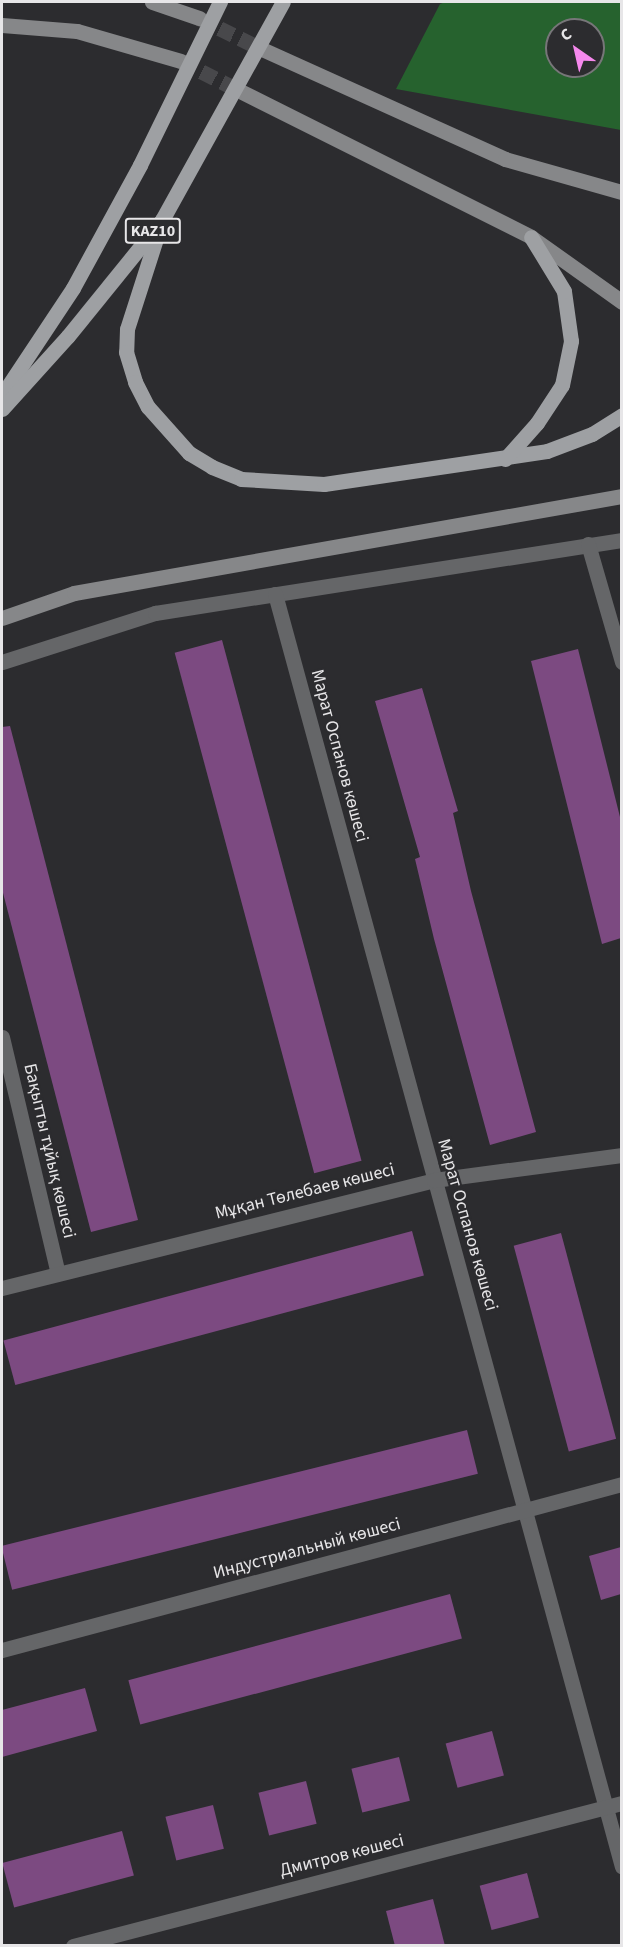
<!DOCTYPE html>
<html>
<head>
<meta charset="utf-8">
<style>
	body { margin:0 }
	#map { position:relative; width:623px; height:1947px; overflow:hidden; background:#2c2c2f; font-family:"Source Sans 3",sans-serif }
	div>[style] { position:absolute }
	.forest>* { inset:0; background:#26622e }
	.building>* { inset:0; background:#7c4a81; transform-origin:0 0 }
	.secondary-tunnel>* { height:15px; margin-top:-7.5px; transform-origin:0; background:repeating-linear-gradient(90deg,#48484b 0 15px,transparent 0 23px) }
	.service>* { height:15px; margin:-7.5px; padding:0 7.5px; transform-origin:7.5px; border-radius:7.5px; background:#656668 }
	.minor>* { height:15px; margin:-7.5px; padding:0 7.5px; transform-origin:7.5px; border-radius:7.5px; background:#656668 }
	.secondary>* { height:15px; margin:-7.5px; padding:0 7.5px; transform-origin:7.5px; border-radius:7.5px; background:#868789 }
	.primary>* { height:15px; margin:-7.5px; padding:0 7.5px; transform-origin:7.5px; border-radius:7.5px; background:#9ea0a3 }
	span { translate:-50% -50%; white-space:nowrap; text-align:center; line-height:1.15; -webkit-text-stroke:4.5px #2c2c2f; paint-order:stroke }
	.shield-label span { padding:2px 4px; background:#2c2c2f; border:2px solid; border-radius:4px; -webkit-text-stroke-width:0 }
	.shield-label { font-size:16px; color:#e7e6e8; font-weight:700 }
	.street-label { font-size:18px; color:#e7e6e8 }
	.frame { position:absolute; inset:0; border:3px solid #e7e6e8; pointer-events:none }
	.north { position:absolute; left:545px; top:18px; width:60px; height:60px; box-sizing:border-box; background:#2c2c2f; border:2px solid #777679; border-radius:50%; rotate:326deg; font-size:16px; font-weight:700; line-height:24px; text-align:center; color:#e7e6e8 }
	.north::after { content:''; display:block; margin:auto; width:21px; height:27px; background:#f688ed; clip-path:polygon(50% 0,100% 100%,50% 72%,0 100%) }
</style>
</head>
<body>
<div id="map">
	<div class="forest">
		<div style="clip-path:polygon(evenodd,445px 2px,621px 2px,621px 130px,396px 89px,440px 4px,445px 2px,557px 30px,593px 30px,593px 66px,557px 66px,557px 30px)"></div>
	</div>
	<div class="building">
		<div style="left:222px;top:640px;width:539px;height:49px;rotate:75deg"></div>
		<div style="clip-path:polygon(578px 649px,621px 821px,621px 938px,602px 944px,531px 661px)"></div>
		<div style="clip-path:polygon(422px 688px,458px 811px,453px 813px,471px 891px,536px 1132px,490px 1145px,434px 939px,415px 859px,420px 857px,375px 701px)"></div>
		<div style="clip-path:polygon(10px 726px,138px 1220px,91px 1232px,2px 889px,2px 727px)"></div>
		<div style="left:412px;top:1231px;width:46px;height:423px;rotate:75deg"></div>
		<div style="left:561px;top:1233px;width:213px;height:49px;rotate:75deg"></div>
		<div style="left:467px;top:1430px;width:45px;height:480px;rotate:76deg"></div>
		<div style="clip-path:polygon(621px 1547px,621px 1594px,601px 1600px,589px 1556px)"></div>
		<div style="left:450px;top:1594px;width:46px;height:333px;rotate:75deg"></div>
		<div style="clip-path:polygon(85px 1688px,97px 1731px,2px 1757px,2px 1710px)"></div>
		<div style="left:492px;top:1731px;width:46px;height:48px;rotate:75deg"></div>
		<div style="left:399px;top:1757px;width:45px;height:49px;rotate:76deg"></div>
		<div style="left:306px;top:1781px;width:44px;height:49px;rotate:76deg"></div>
		<div style="left:213px;top:1805px;width:45px;height:49px;rotate:76deg"></div>
		<div style="left:122px;top:1831px;width:46px;height:124px;rotate:75deg"></div>
		<div style="left:527px;top:1873px;width:46px;height:49px;rotate:75deg"></div>
		<div style="clip-path:polygon(433px 1899px,445px 1946px,395px 1946px,386px 1911px)"></div>
	</div>
	<div class="secondary-tunnel">
		<div style="left:199px;top:18px;width:72px;rotate:26.2deg"></div>
		<div style="left:181px;top:61px;width:68px;rotate:26.9deg"></div>
	</div>
	<div class="service">
		<div style="left:2px;top:662px;width:161px;rotate:-17.8deg"></div>
		<div style="left:155px;top:613px;width:473px;rotate:-8.9deg"></div>
	</div>
	<div class="minor">
		<div style="left:588px;top:544px;width:123px;rotate:73.9deg"></div>
		<div style="left:275px;top:594px;width:1319px;rotate:74.75deg"></div>
		<div style="left:2px;top:1037px;width:243px;rotate:76.7deg"></div>
		<div style="left:2px;top:1288px;width:445px;rotate:-14deg"></div>
		<div style="left:434px;top:1180px;width:190px;rotate:-7.6deg"></div>
		<div style="left:2px;top:1650px;width:642px;rotate:-14.99deg"></div>
		<div style="left:73px;top:1946px;width:567px;rotate:-14.6deg"></div>
	</div>
	<div class="secondary">
		<div style="left:152px;top:2px;width:50px;rotate:18.8deg"></div>
		<div style="left:2px;top:25px;width:75px;rotate:4.6deg"></div>
		<div style="left:77px;top:31px;width:108px;rotate:16.1deg"></div>
		<div style="left:264px;top:50px;width:265px;rotate:24.3deg"></div>
		<div style="left:505px;top:159px;width:122px;rotate:15.8deg"></div>
		<div style="left:242px;top:92px;width:323px;rotate:26.6deg"></div>
		<div style="left:531px;top:237px;width:112px;rotate:35.5deg"></div>
		<div style="left:2px;top:618px;width:76px;rotate:-19.1deg"></div>
		<div style="left:74px;top:593px;width:557px;rotate:-10.04deg"></div>
	</div>
	<div class="primary">
		<div style="left:162px;top:220px;width:114px;rotate:107.8deg"></div>
		<div style="left:127px;top:329px;width:23px;rotate:92deg"></div>
		<div style="left:126px;top:352px;width:31px;rotate:73deg"></div>
		<div style="left:135px;top:382px;width:28px;rotate:63deg"></div>
		<div style="left:148px;top:407px;width:62px;rotate:48.3deg"></div>
		<div style="left:189px;top:453px;width:27px;rotate:31deg"></div>
		<div style="left:212px;top:467px;width:31px;rotate:22deg"></div>
		<div style="left:241px;top:479px;width:83px;rotate:3.4deg"></div>
		<div style="left:324px;top:484px;width:225px;rotate:-8.4deg"></div>
		<div style="left:547px;top:451px;width:48px;rotate:-20.7deg"></div>
		<div style="left:592px;top:434px;width:36px;rotate:-32deg"></div>
		<div style="left:2px;top:395px;width:128px;rotate:-56.4deg"></div>
		<div style="left:73px;top:288px;width:140px;rotate:-61.4deg"></div>
		<div style="left:140px;top:165px;width:182px;rotate:-63.9deg"></div>
		<div style="left:2px;top:409px;width:98px;rotate:-47.9deg"></div>
		<div style="left:68px;top:336px;width:149px;rotate:-51deg"></div>
		<div style="left:162px;top:220px;width:249px;rotate:-61deg"></div>
		<div style="left:505px;top:459px;width:48px;rotate:-48.4deg"></div>
		<div style="left:537px;top:423px;width:45px;rotate:-56.7deg"></div>
		<div style="left:562px;top:385px;width:45px;rotate:-78.4deg"></div>
		<div style="left:571px;top:341px;width:50px;rotate:-98deg"></div>
		<div style="left:564px;top:291px;width:63px;rotate:-121.4deg"></div>
	</div>
	<div class="shield-label">
		<span style="left:153px;top:231px">KAZ10</span>
	</div>
	<div class="street-label">
		<span style="left:339px;top:756px;rotate:75deg">Марат Оспанов көшесі</span>
		<span style="left:49px;top:1151px;rotate:77deg">Бақытты тұйық көшесі</span>
		<span style="left:305px;top:1192px;rotate:-14deg">Мұқан Төлебаев көшесі</span>
		<span style="left:467px;top:1225px;rotate:74deg">Марат Оспанов көшесі</span>
		<span style="left:307px;top:1549px;rotate:-15deg">Индустриальный көшесі</span>
		<span style="left:342px;top:1856px;rotate:-14deg">Дмитров көшесі</span>
	</div>
	<div class="frame"></div>
	<div class="north">С</div>
</div>
</body>
</html>
